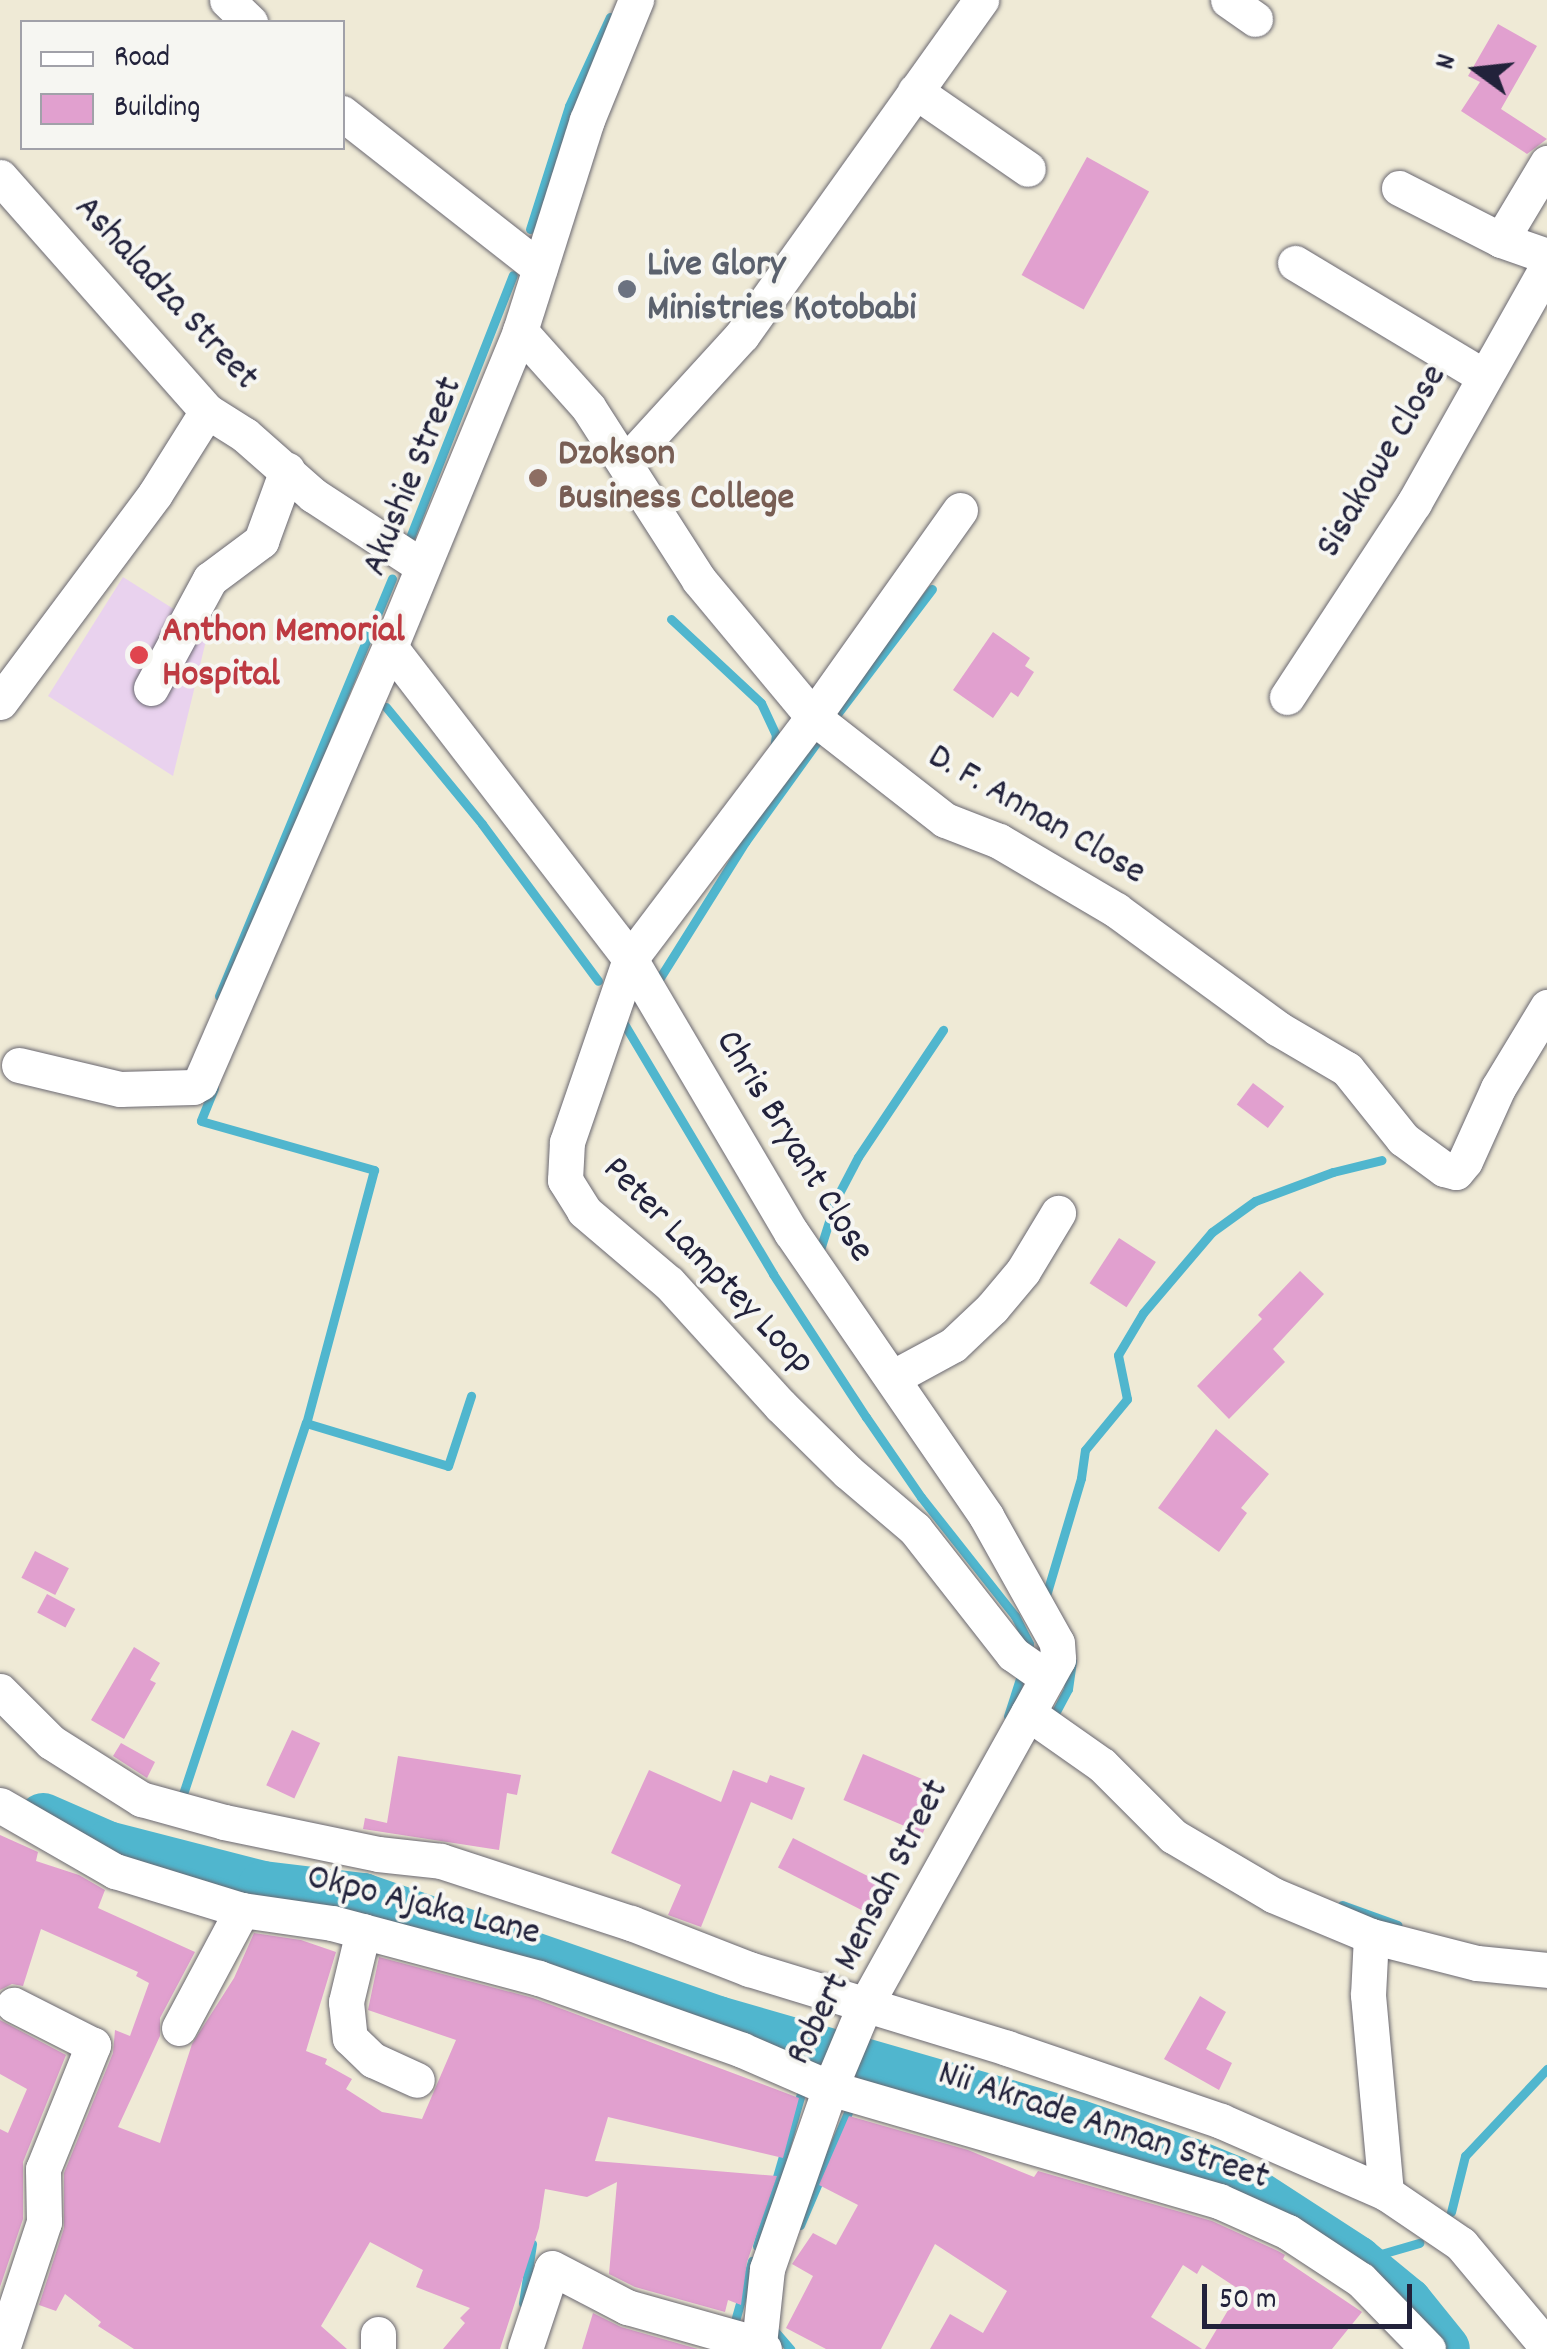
<!DOCTYPE html>
<html>
<head>
<meta charset="utf-8">
<style>
	body { margin:0 }
	#map { position:relative; width:1547px; height:2349px; overflow:hidden; background:#efead6; font-family:Dekko,sans-serif }
	div>[style] { position:absolute }
	.built>* { inset:0; background:#e9d2ee }
	.stream>* { height:9px; margin:-4.5px; padding:0 4.5px; transform-origin:4.5px; border-radius:4.5px; background:#50b6ce }
	.river>* { height:50px; margin:-25px; padding:0 25px; transform-origin:25px; border-radius:25px; background:#50b6ce }
	.building>* { inset:0; background:#e1a0cf; transform-origin:0 0 }
	.roads { filter:drop-shadow(0 0 2px #6a6871) drop-shadow(0 0 2px #6a6871) }
	.minor>* { height:35px; margin:-17.5px; padding:0 17.5px; transform-origin:17.5px; border-radius:17.5px; background:#fff }
	.dots>* { width:28px; height:28px; translate:-50% -50%; box-sizing:border-box; border:5px solid #f6f6f2; border-radius:50% }
	span { translate:-50% -50%; white-space:nowrap; text-align:center; line-height:1.15; -webkit-text-stroke:8px #f6f6f2; paint-order:stroke }
	.worship-label { font-size:38px; color:#5b616d; font-weight:700 }
	.left { translate:0 -50%; text-align:left }
	.street-label { font-size:38px; color:#22223b }
	.education-label { font-size:38px; color:#785e54; font-weight:700 }
	.health-label { font-size:38px; color:#be3a42; font-weight:700 }
	.legend { position:absolute; left:20px; top:20px; width:325px; height:130px; box-sizing:border-box; background:#f6f6f2; border:2px solid #a1a1a9; margin:0; padding:12px 18px; list-style:none; font-size:30px; color:#22223b }
	.legend li { display:flex; align-items:center; gap:20px; height:50px }
	.legend b { width:50px; border:2px solid #a1a1a9 }
	.north { position:absolute; left:1427px; top:20px; width:100px; height:100px; -webkit-text-stroke:8px #f6f6f2; paint-order:stroke; rotate:285deg; font-size:28px; font-weight:700; line-height:40px; text-align:center; color:#22223b }
	.north::after { content:''; display:block; margin:auto; width:35px; height:45px; background:#22223b; clip-path:polygon(50% 0,100% 100%,50% 72%,0 100%) }
	.scale { position:absolute; left:1202px; top:2284px; width:210px; height:45px; box-sizing:border-box; border:5px solid #22223b; border-top:0; padding-left:12px; font-size:30px; line-height:35px; white-space:nowrap; color:#22223b; -webkit-text-stroke:8px #f6f6f2; paint-order:stroke }
</style>
</head>
<body>
<div id="map">
	<div class="built">
		<div style="clip-path:polygon(223px 571px,173px 776px,48px 696px,123px 577px,180px 613px)"></div>
	</div>
	<div class="stream">
		<div style="left:530px;top:229px;width:129px;rotate:-72.4deg"></div>
		<div style="left:569px;top:106px;width:98px;rotate:-65.3deg"></div>
		<div style="left:411px;top:535px;width:279px;rotate:-68.6deg"></div>
		<div style="left:671px;top:619px;width:123px;rotate:43deg"></div>
		<div style="left:761px;top:703px;width:35px;rotate:65deg"></div>
		<div style="left:776px;top:735px;width:14px;rotate:98deg"></div>
		<div style="left:386px;top:707px;width:151px;rotate:50.6deg"></div>
		<div style="left:482px;top:824px;width:195px;rotate:53.5deg"></div>
		<div style="left:831px;top:722px;width:167px;rotate:-52.8deg"></div>
		<div style="left:656px;top:984px;width:168px;rotate:-57.9deg"></div>
		<div style="left:745px;top:842px;width:132px;rotate:-54.3deg"></div>
		<div style="left:219px;top:996px;width:452px;rotate:-67.5deg"></div>
		<div style="left:620px;top:1017px;width:299px;rotate:59.2deg"></div>
		<div style="left:773px;top:1274px;width:171px;rotate:57deg"></div>
		<div style="left:866px;top:1417px;width:97px;rotate:55.5deg"></div>
		<div style="left:921px;top:1497px;width:152px;rotate:51.7deg"></div>
		<div style="left:1015px;top:1616px;width:31px;rotate:63deg"></div>
		<div style="left:1029px;top:1644px;width:10px;rotate:101deg"></div>
		<div style="left:214px;top:1088px;width:35px;rotate:112deg"></div>
		<div style="left:201px;top:1121px;width:180px;rotate:15.8deg"></div>
		<div style="left:374px;top:1170px;width:262px;rotate:105deg"></div>
		<div style="left:819px;top:1253px;width:57px;rotate:-72.5deg"></div>
		<div style="left:836px;top:1199px;width:47px;rotate:-62.4deg"></div>
		<div style="left:858px;top:1157px;width:153px;rotate:-56.2deg"></div>
		<div style="left:1045px;top:1599px;width:126px;rotate:-73.4deg"></div>
		<div style="left:1081px;top:1478px;width:28px;rotate:-82deg"></div>
		<div style="left:1085px;top:1450px;width:66px;rotate:-50.5deg"></div>
		<div style="left:1127px;top:1399px;width:45px;rotate:-101.6deg"></div>
		<div style="left:1118px;top:1355px;width:49px;rotate:-59.2deg"></div>
		<div style="left:1143px;top:1313px;width:106px;rotate:-49.6deg"></div>
		<div style="left:1212px;top:1232px;width:53px;rotate:-35.8deg"></div>
		<div style="left:1255px;top:1201px;width:83px;rotate:-20.4deg"></div>
		<div style="left:1333px;top:1172px;width:50px;rotate:-13.8deg"></div>
		<div style="left:1008px;top:1716px;width:49px;rotate:-72.3deg"></div>
		<div style="left:1051px;top:1721px;width:36px;rotate:-62deg"></div>
		<div style="left:1068px;top:1689px;width:28px;rotate:-82deg"></div>
		<div style="left:183px;top:1794px;width:391px;rotate:-71.7deg"></div>
		<div style="left:306px;top:1423px;width:148px;rotate:16.8deg"></div>
		<div style="left:448px;top:1466px;width:74px;rotate:-71.8deg"></div>
		<div style="left:1342px;top:1905px;width:59px;rotate:19.7deg"></div>
		<div style="left:770px;top:2037px;width:24px;rotate:48deg"></div>
		<div style="left:1451px;top:2212px;width:58px;rotate:-76deg"></div>
		<div style="left:1465px;top:2156px;width:120px;rotate:-46.7deg"></div>
		<div style="left:800px;top:2225px;width:135px;rotate:-66.9deg"></div>
		<div style="left:757px;top:2246px;width:170px;rotate:-73.9deg"></div>
		<div style="left:1357px;top:2261px;width:65px;rotate:-16.2deg"></div>
		<div style="left:523px;top:2303px;width:60px;rotate:-81.3deg"></div>
		<div style="left:733px;top:2328px;width:70px;rotate:-74.2deg"></div>
		<div style="left:772px;top:2328px;width:28px;rotate:49deg"></div>
	</div>
	<div class="river">
		<div style="left:43px;top:1818px;width:70px;rotate:23.6deg"></div>
		<div style="left:107px;top:1846px;width:161px;rotate:14.4deg"></div>
		<div style="left:263px;top:1886px;width:101px;rotate:6.8deg"></div>
		<div style="left:363px;top:1898px;width:376px;rotate:19.1deg"></div>
		<div style="left:718px;top:2021px;width:376px;rotate:16.1deg"></div>
		<div style="left:1079px;top:2125px;width:117px;rotate:18.9deg"></div>
		<div style="left:1190px;top:2163px;width:48px;rotate:22.2deg"></div>
		<div style="left:1234px;top:2181px;width:147px;rotate:33deg"></div>
		<div style="left:1357px;top:2261px;width:65px;rotate:39.4deg"></div>
		<div style="left:1407px;top:2302px;width:60px;rotate:51deg"></div>
	</div>
	<div class="building">
		<div style="clip-path:polygon(1498px 24px,1537px 46px,1501px 109px,1547px 139px,1527px 154px,1461px 111px,1480px 82px,1468px 76px)"></div>
		<div style="left:1087px;top:157px;width:71px;height:135px;rotate:29deg"></div>
		<div style="clip-path:polygon(993px 632px,1030px 658px,1025px 666px,1034px 672px,1018px 697px,1011px 692px,993px 718px,953px 690px)"></div>
		<div style="left:1253px;top:1083px;width:39px;height:27px;rotate:37deg"></div>
		<div style="left:1119px;top:1238px;width:44px;height:54px;rotate:33deg"></div>
		<div style="clip-path:polygon(1300px 1271px,1324px 1294px,1273px 1349px,1285px 1362px,1229px 1419px,1197px 1386px,1262px 1319px,1258px 1315px)"></div>
		<div style="clip-path:polygon(1216px 1429px,1269px 1474px,1241px 1508px,1247px 1513px,1219px 1552px,1158px 1508px)"></div>
		<div style="left:35px;top:1551px;width:38px;height:30px;rotate:27deg"></div>
		<div style="left:47px;top:1594px;width:32px;height:21px;rotate:28deg"></div>
		<div style="clip-path:polygon(134px 1647px,160px 1663px,150px 1680px,156px 1683px,124px 1739px,91px 1720px)"></div>
		<div style="left:292px;top:1730px;width:31px;height:61px;rotate:25deg"></div>
		<div style="clip-path:polygon(121px 1743px,155px 1762px,147px 1778px,113px 1756px)"></div>
		<div style="left:863px;top:1754px;width:86px;height:50px;rotate:23deg"></div>
		<div style="clip-path:polygon(398px 1756px,521px 1775px,517px 1795px,507px 1793px,499px 1850px,363px 1829px,365px 1818px,387px 1823px)"></div>
		<div style="clip-path:polygon(649px 1770px,721px 1802px,733px 1770px,767px 1783px,770px 1775px,805px 1788px,792px 1820px,751px 1802px,701px 1927px,668px 1915px,681px 1885px,611px 1853px)"></div>
		<div style="clip-path:polygon(0 1835px,38px 1852px,36px 1861px,79px 1875px,105px 1890px,98px 1908px,195px 1952px,160px 2018px,160px 2036px,118px 2127px,160px 2143px,192px 2044px,234px 1978px,254px 1933px,301px 1940px,336px 1952px,306px 2051px,327px 2059px,325px 2064px,352px 2079px,346px 2089px,382px 2112px,422px 2119px,456px 2040px,368px 2010px,379px 1957px,533px 1998px,799px 2098px,783px 2158px,608px 2117px,595px 2161px,777px 2176px,747px 2262px,741px 2305px,728px 2300px,725px 2312px,635px 2287px,609px 2274px,617px 2182px,587px 2197px,545px 2189px,539px 2228px,500px 2349px,443px 2349px,465px 2323px,460px 2318px,470px 2308px,416px 2287px,423px 2270px,370px 2242px,321px 2326px,347px 2349px,134px 2349px,98px 2326px,101px 2322px,65px 2294px,56px 2311px,39px 2305px,64px 2228px,64px 2173px,113px 2053px,115px 2030px,130px 2036px,149px 1983px,136px 1976px,138px 1972px,41px 1929px,23px 1986px,12px 1984px,0 1990px)"></div>
		<div style="left:793px;top:1838px;width:97px;height:33px;rotate:27deg"></div>
		<div style="clip-path:polygon(1200px 1996px,1226px 2012px,1206px 2049px,1232px 2063px,1219px 2090px,1164px 2059px)"></div>
		<div style="clip-path:polygon(0 2020px,66px 2055px,23px 2162px,23px 2219px,0 2287px,0 2129px,8px 2133px,27px 2089px,0 2074px)"></div>
		<div style="clip-path:polygon(849px 2116px,968px 2150px,1034px 2177px,1038px 2171px,1212px 2221px,1278px 2251px,1285px 2255px,1283px 2259px,1362px 2312px,1332px 2349px,1205px 2349px,1240px 2290px,1202px 2265px,1197px 2274px,1183px 2265px,1151px 2317px,1202px 2349px,930px 2349px,950px 2314px,983px 2333px,1007px 2291px,935px 2244px,881px 2349px,826px 2349px,786px 2328px,813px 2276px,792px 2264px,813px 2233px,836px 2245px,858px 2205px,819px 2185px)"></div>
		<div style="clip-path:polygon(593px 2313px,621px 2327px,698px 2349px,582px 2349px)"></div>
	</div>
	<div class="roads">
		<div class="minor">
			<div style="left:227px;top:0;width:32px;rotate:44deg"></div>
			<div style="left:1228px;top:0;width:33px;rotate:35deg"></div>
			<div style="left:915px;top:91px;width:137px;rotate:34.6deg"></div>
			<div style="left:342px;top:113px;width:251px;rotate:38.1deg"></div>
			<div style="left:0;top:177px;width:312px;rotate:48.5deg"></div>
			<div style="left:207px;top:411px;width:45px;rotate:32.3deg"></div>
			<div style="left:245px;top:435px;width:91px;rotate:41.4deg"></div>
			<div style="left:313px;top:495px;width:130px;rotate:33.1deg"></div>
			<div style="left:1399px;top:188px;width:114px;rotate:27deg"></div>
			<div style="left:1501px;top:240px;width:49px;rotate:19.2deg"></div>
			<div style="left:1501px;top:240px;width:90px;rotate:-59.1deg"></div>
			<div style="left:1295px;top:263px;width:219px;rotate:31deg"></div>
			<div style="left:520px;top:331px;width:102px;rotate:48.2deg"></div>
			<div style="left:588px;top:407px;width:206px;rotate:57.3deg"></div>
			<div style="left:699px;top:580px;width:178px;rotate:50.2deg"></div>
			<div style="left:813px;top:717px;width:167px;rotate:38deg"></div>
			<div style="left:945px;top:820px;width:58px;rotate:21.3deg"></div>
			<div style="left:999px;top:841px;width:136px;rotate:30.5deg"></div>
			<div style="left:1116px;top:910px;width:200px;rotate:36.2deg"></div>
			<div style="left:1277px;top:1028px;width:81px;rotate:30.4deg"></div>
			<div style="left:1347px;top:1069px;width:90px;rotate:51.3deg"></div>
			<div style="left:1403px;top:1139px;width:51px;rotate:36.2deg"></div>
			<div style="left:1444px;top:1169px;width:12px;rotate:14deg"></div>
			<div style="left:1456px;top:1172px;width:14px;rotate:-51deg"></div>
			<div style="left:1465px;top:1161px;width:80px;rotate:-65.7deg"></div>
			<div style="left:1498px;top:1088px;width:95px;rotate:-58.8deg"></div>
			<div style="left:626px;top:462px;width:172px;rotate:-47.6deg"></div>
			<div style="left:742px;top:335px;width:412px;rotate:-54.5deg"></div>
			<div style="left:960px;top:510px;width:254px;rotate:125.4deg"></div>
			<div style="left:813px;top:717px;width:303px;rotate:127.1deg"></div>
			<div style="left:630px;top:959px;width:194px;rotate:109deg"></div>
			<div style="left:567px;top:1142px;width:38px;rotate:93deg"></div>
			<div style="left:565px;top:1180px;width:36px;rotate:58deg"></div>
			<div style="left:584px;top:1211px;width:111px;rotate:40.3deg"></div>
			<div style="left:669px;top:1283px;width:165px;rotate:47.7deg"></div>
			<div style="left:780px;top:1405px;width:95px;rotate:44.6deg"></div>
			<div style="left:848px;top:1472px;width:88px;rotate:40.4deg"></div>
			<div style="left:915px;top:1529px;width:159px;rotate:51.9deg"></div>
			<div style="left:1013px;top:1654px;width:39px;rotate:35deg"></div>
			<div style="left:390px;top:647px;width:394px;rotate:52.4deg"></div>
			<div style="left:630px;top:959px;width:317px;rotate:59.5deg"></div>
			<div style="left:791px;top:1232px;width:345px;rotate:55.5deg"></div>
			<div style="left:986px;top:1516px;width:145px;rotate:60.8deg"></div>
			<div style="left:1057px;top:1643px;width:16px;rotate:86deg"></div>
			<div style="left:1058px;top:1659px;width:398px;rotate:119.1deg"></div>
			<div style="left:864px;top:2007px;width:88px;rotate:112.8deg"></div>
			<div style="left:830px;top:2088px;width:192px;rotate:109.2deg"></div>
			<div style="left:767px;top:2269px;width:75px;rotate:96.1deg"></div>
			<div style="left:759px;top:2344px;width:7px;rotate:45deg"></div>
			<div style="left:151px;top:688px;width:124px;rotate:-61.6deg"></div>
			<div style="left:210px;top:579px;width:64px;rotate:-36.7deg"></div>
			<div style="left:261px;top:541px;width:76px;rotate:-69.9deg"></div>
			<div style="left:1287px;top:697px;width:232px;rotate:-56.8deg"></div>
			<div style="left:1414px;top:503px;width:271px;rotate:-60.6deg"></div>
			<div style="left:0;top:702px;width:259px;rotate:-53.3deg"></div>
			<div style="left:155px;top:494px;width:98px;rotate:-57.9deg"></div>
			<div style="left:19px;top:1065px;width:104px;rotate:13.4deg"></div>
			<div style="left:120px;top:1089px;width:73px;rotate:-1.6deg"></div>
			<div style="left:193px;top:1087px;width:8px;rotate:-30deg"></div>
			<div style="left:200px;top:1083px;width:476px;rotate:-66.5deg"></div>
			<div style="left:390px;top:647px;width:342px;rotate:-67.6deg"></div>
			<div style="left:520px;top:331px;width:221px;rotate:-72.4deg"></div>
			<div style="left:587px;top:120px;width:130px;rotate:-67.8deg"></div>
			<div style="left:892px;top:1378px;width:69px;rotate:-28.4deg"></div>
			<div style="left:953px;top:1345px;width:54px;rotate:-43.5deg"></div>
			<div style="left:992px;top:1308px;width:48px;rotate:-50deg"></div>
			<div style="left:1023px;top:1271px;width:68px;rotate:-58.9deg"></div>
			<div style="left:0;top:1691px;width:72px;rotate:45deg"></div>
			<div style="left:51px;top:1742px;width:107px;rotate:32.3deg"></div>
			<div style="left:141px;top:1799px;width:86px;rotate:15.5deg"></div>
			<div style="left:224px;top:1822px;width:157px;rotate:11.7deg"></div>
			<div style="left:378px;top:1854px;width:63px;rotate:6.3deg"></div>
			<div style="left:441px;top:1861px;width:200px;rotate:18.1deg"></div>
			<div style="left:631px;top:1923px;width:127px;rotate:21.3deg"></div>
			<div style="left:749px;top:1969px;width:270px;rotate:17deg"></div>
			<div style="left:1007px;top:2048px;width:226px;rotate:18.8deg"></div>
			<div style="left:1221px;top:2121px;width:180px;rotate:23.6deg"></div>
			<div style="left:1386px;top:2193px;width:91px;rotate:34.2deg"></div>
			<div style="left:1461px;top:2244px;width:134px;rotate:50.1deg"></div>
			<div style="left:1028px;top:1713px;width:90px;rotate:35.1deg"></div>
			<div style="left:1102px;top:1765px;width:100px;rotate:45deg"></div>
			<div style="left:1173px;top:1836px;width:116px;rotate:30.5deg"></div>
			<div style="left:1273px;top:1895px;width:106px;rotate:22.7deg"></div>
			<div style="left:1371px;top:1936px;width:109px;rotate:14.3deg"></div>
			<div style="left:1477px;top:1963px;width:70px;rotate:5.7deg"></div>
			<div style="left:0;top:1805px;width:133px;rotate:29.9deg"></div>
			<div style="left:115px;top:1871px;width:133px;rotate:17.1deg"></div>
			<div style="left:242px;top:1910px;width:91px;rotate:8.2deg"></div>
			<div style="left:332px;top:1923px;width:214px;rotate:14.9deg"></div>
			<div style="left:539px;top:1978px;width:215px;rotate:19.5deg"></div>
			<div style="left:742px;top:2050px;width:96px;rotate:23.4deg"></div>
			<div style="left:830px;top:2088px;width:405px;rotate:16.2deg"></div>
			<div style="left:1219px;top:2201px;width:76px;rotate:24.2deg"></div>
			<div style="left:1288px;top:2232px;width:87px;rotate:33.3deg"></div>
			<div style="left:1361px;top:2280px;width:96px;rotate:45.8deg"></div>
			<div style="left:363px;top:1931px;width:73px;rotate:103.5deg"></div>
			<div style="left:346px;top:2002px;width:36px;rotate:84deg"></div>
			<div style="left:350px;top:2038px;width:32px;rotate:44deg"></div>
			<div style="left:373px;top:2060px;width:48px;rotate:24.4deg"></div>
			<div style="left:1371px;top:1936px;width:59px;rotate:92.9deg"></div>
			<div style="left:1368px;top:1995px;width:199px;rotate:84.8deg"></div>
			<div style="left:179px;top:2028px;width:134px;rotate:-61.9deg"></div>
			<div style="left:2px;top:2349px;width:134px;rotate:-71.7deg"></div>
			<div style="left:44px;top:2222px;width:53px;rotate:-91.1deg"></div>
			<div style="left:43px;top:2169px;width:134px;rotate:-68deg"></div>
			<div style="left:93px;top:2045px;width:89px;rotate:-153.1deg"></div>
			<div style="left:378px;top:2349px;width:15px;rotate:-90deg"></div>
			<div style="left:525px;top:2349px;width:85px;rotate:-71.6deg"></div>
			<div style="left:552px;top:2268px;width:85px;rotate:27.5deg"></div>
			<div style="left:627px;top:2307px;width:137px;rotate:15.7deg"></div>
		</div>
	</div>
	<div class="dots">
		<div style="left:627px;top:289px;background:#6b7280"></div>
		<div style="left:538px;top:478px;background:#8d6e63"></div>
		<div style="left:139px;top:655px;background:#e0444e"></div>
	</div>
	<div class="worship-label">
		<span class="left" style="left:647px;top:289px">Live Glory<br>Ministries Kotobabi</span>
	</div>
	<div class="street-label">
		<span style="left:165px;top:294px;rotate:47deg">Ashaladza Street</span>
		<span style="left:1383px;top:462px;rotate:-59deg">Sisakowe Close</span>
		<span style="left:414px;top:477px;rotate:-68deg">Akushie Street</span>
		<span style="left:1036px;top:816px;rotate:30deg">D. F. Annan Close</span>
		<span style="left:793px;top:1147px;rotate:58deg">Chris Bryant Close</span>
		<span style="left:707px;top:1267px;rotate:46deg">Peter Lamptey Loop</span>
		<span style="left:423px;top:1907px;rotate:14deg">Okpo Ajaka Lane</span>
		<span style="left:869px;top:1923px;rotate:-63deg">Robert Mensah Street</span>
		<span style="left:1103px;top:2127px;rotate:18deg">Nii Akrade Annan Street</span>
	</div>
	<div class="education-label">
		<span class="left" style="left:558px;top:478px">Dzokson<br>Business College</span>
	</div>
	<div class="health-label">
		<span class="left" style="left:162px;top:655px">Anthon Memorial<br>Hospital</span>
	</div>
	<ul class="legend">
	<li><b style="height:12px;background:#fff"></b>Road</li>
	<li><b style="height:28px;background:#e1a0cf"></b>Building</li>
	</ul>
	<div class="north">N</div>
	<div class="scale">50 m</div>
</div>
</body>
</html>
